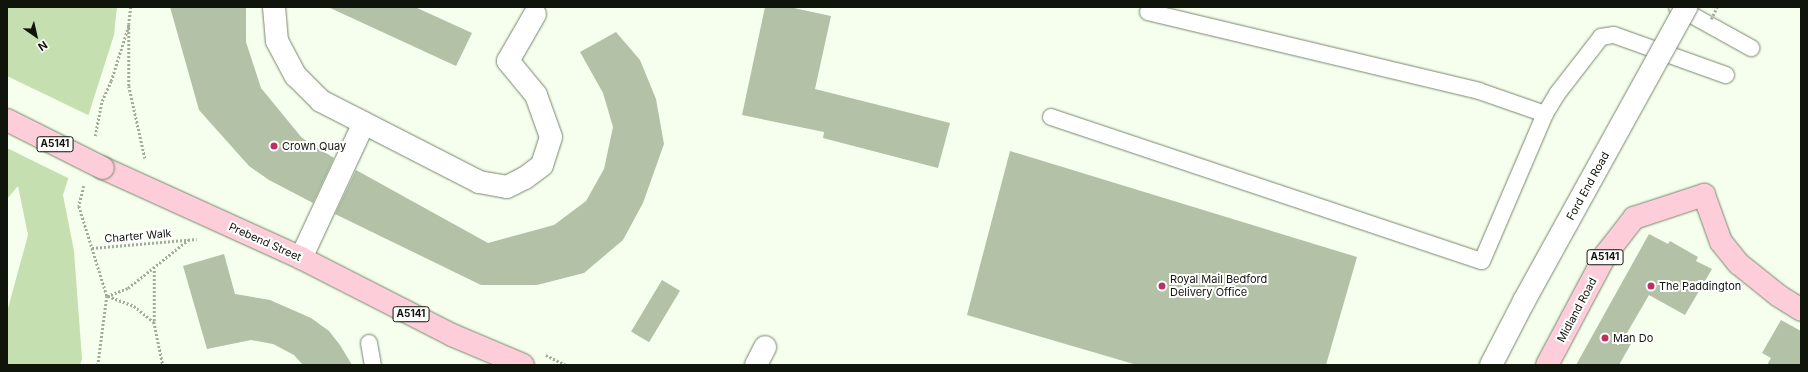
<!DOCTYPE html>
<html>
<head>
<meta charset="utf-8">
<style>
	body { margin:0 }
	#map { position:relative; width:1808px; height:372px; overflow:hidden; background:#f6ffee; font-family:Inter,sans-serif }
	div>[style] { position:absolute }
	.water>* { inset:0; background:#c6dfb1 }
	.pier>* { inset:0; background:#f6ffee }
	.building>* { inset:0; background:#b3c1a7; transform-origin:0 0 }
	.path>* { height:2.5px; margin-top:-1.25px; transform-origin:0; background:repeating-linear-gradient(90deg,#a3ab9d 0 2px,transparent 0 4px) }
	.roads { filter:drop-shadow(0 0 1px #79866d) drop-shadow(0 0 1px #79866d) }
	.lane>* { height:16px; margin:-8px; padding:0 8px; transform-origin:8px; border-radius:8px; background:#fff }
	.street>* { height:22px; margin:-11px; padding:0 11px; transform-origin:11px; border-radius:11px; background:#fff }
	.primary>* { height:22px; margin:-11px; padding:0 11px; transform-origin:11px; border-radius:11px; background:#fdced9 }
	.path-bridge>* { height:2.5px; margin-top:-1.25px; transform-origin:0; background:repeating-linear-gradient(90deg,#a3ab9d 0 2px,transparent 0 4px) }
	.bridges { filter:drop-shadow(0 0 1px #79866d) drop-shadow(0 0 1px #79866d) }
	.secondary-bridge>* { height:22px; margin:-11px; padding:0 11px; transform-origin:11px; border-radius:11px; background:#fff }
	.primary-bridge>* { height:22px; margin:-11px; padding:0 11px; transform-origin:11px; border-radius:11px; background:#fdced9 }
	.dots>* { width:11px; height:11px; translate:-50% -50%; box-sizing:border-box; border:2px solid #fff; border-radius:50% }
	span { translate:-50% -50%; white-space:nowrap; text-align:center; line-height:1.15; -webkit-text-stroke:4px #fff; paint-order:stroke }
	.shield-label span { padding:1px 3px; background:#fff; border:1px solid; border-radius:3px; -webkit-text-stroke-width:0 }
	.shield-label { font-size:10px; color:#10150b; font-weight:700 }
	.poi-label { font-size:11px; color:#10150b }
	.left { translate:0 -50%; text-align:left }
	.street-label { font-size:11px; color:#10150b }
	.frame { position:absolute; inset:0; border:8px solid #10150b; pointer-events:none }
	.north { position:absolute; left:16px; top:16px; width:40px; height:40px; -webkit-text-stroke:3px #fff; paint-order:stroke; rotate:146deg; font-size:11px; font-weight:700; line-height:16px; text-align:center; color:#10150b }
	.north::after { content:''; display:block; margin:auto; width:14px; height:18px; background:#10150b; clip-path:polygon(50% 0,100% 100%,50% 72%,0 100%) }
</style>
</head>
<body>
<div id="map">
	<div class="water">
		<div style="clip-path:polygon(7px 7px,117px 7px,114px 35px,63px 195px,74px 251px,82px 359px,80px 365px,7px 365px,7px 312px,28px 235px,18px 186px,7px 199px)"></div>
	</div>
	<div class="pier">
		<div style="clip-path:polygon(7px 76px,90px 116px,70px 179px,7px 148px)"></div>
	</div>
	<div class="building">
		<div style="clip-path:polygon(170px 7px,246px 7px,246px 42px,261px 88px,302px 138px,334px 158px,313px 203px,269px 180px,249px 166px,199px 110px)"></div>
		<div style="clip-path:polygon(328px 7px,415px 7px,472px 33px,456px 66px)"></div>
		<div style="clip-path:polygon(765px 7px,789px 7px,831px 16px,815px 89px,950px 123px,938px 168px,823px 138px,824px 132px,742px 115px)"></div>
		<div style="clip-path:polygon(616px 32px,640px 60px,656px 99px,664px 144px,643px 203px,623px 240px,584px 273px,537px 285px,481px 285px,335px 214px,356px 170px,488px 243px,554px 225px,586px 201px,604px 169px,613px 127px,603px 93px,580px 52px)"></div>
		<div style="clip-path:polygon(1010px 151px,1357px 257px,1326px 365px,1137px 365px,967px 315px)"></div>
		<div style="clip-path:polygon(1649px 234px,1668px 244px,1670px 241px,1698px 257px,1696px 261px,1712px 269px,1685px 315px,1649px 295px,1624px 338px,1632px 342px,1619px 365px,1576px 365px)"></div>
		<div style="clip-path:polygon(224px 254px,235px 294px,270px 300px,311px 318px,329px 331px,340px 345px,352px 365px,303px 365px,294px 355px,273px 344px,251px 340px,207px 349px,183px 266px)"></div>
		<div style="left:662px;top:280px;width:21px;height:60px;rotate:31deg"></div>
		<div style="clip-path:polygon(1781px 320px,1801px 331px,1801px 365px,1767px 365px,1771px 358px,1762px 353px)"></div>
	</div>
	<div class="path">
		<div style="left:131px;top:7px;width:17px;rotate:97deg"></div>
		<div style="left:129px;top:24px;width:62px;rotate:90deg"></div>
		<div style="left:129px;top:86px;width:74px;rotate:77.5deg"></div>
		<div style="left:95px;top:136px;width:36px;rotate:-79deg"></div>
		<div style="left:102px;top:101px;width:22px;rotate:-66deg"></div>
		<div style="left:111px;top:81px;width:60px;rotate:-72.5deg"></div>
		<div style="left:84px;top:186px;width:21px;rotate:104deg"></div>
		<div style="left:79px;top:206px;width:94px;rotate:72.7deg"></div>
		<div style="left:107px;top:296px;width:70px;rotate:97.4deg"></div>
		<div style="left:92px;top:248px;width:105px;rotate:-4.9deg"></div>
		<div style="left:107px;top:296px;width:22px;rotate:-21deg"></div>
		<div style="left:128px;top:288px;width:77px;rotate:-38.7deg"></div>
		<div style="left:108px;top:296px;width:28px;rotate:21deg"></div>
		<div style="left:134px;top:306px;width:26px;rotate:39deg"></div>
		<div style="left:154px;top:322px;width:44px;rotate:78.2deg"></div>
		<div style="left:154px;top:321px;width:52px;rotate:-90deg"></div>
		<div style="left:546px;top:355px;width:22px;rotate:27deg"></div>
	</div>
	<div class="roads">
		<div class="lane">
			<div style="left:1677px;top:7px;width:85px;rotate:29deg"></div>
			<div style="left:1148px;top:12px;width:340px;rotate:13.4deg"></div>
			<div style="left:1479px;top:91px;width:70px;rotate:19.2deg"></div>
			<div style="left:1545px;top:114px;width:23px;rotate:-59deg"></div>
			<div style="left:1557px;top:94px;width:72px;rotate:-52.3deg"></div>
			<div style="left:1601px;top:37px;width:13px;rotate:-9deg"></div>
			<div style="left:1614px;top:35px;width:119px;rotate:19.7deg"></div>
			<div style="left:1051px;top:117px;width:454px;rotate:18.5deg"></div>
			<div style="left:1482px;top:261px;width:160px;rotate:-66.8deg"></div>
			<div style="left:369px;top:343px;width:22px;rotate:80deg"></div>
		</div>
		<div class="street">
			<div style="left:274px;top:7px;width:34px;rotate:85deg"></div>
			<div style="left:277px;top:41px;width:40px;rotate:62deg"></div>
			<div style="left:296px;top:76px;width:35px;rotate:45deg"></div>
			<div style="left:321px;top:101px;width:178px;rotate:27.1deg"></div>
			<div style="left:479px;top:182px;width:28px;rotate:10deg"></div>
			<div style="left:507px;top:187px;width:20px;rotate:-27deg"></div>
			<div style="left:525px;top:178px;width:21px;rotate:-37deg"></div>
			<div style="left:542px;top:165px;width:29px;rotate:-72deg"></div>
			<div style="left:551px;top:137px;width:45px;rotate:-109.7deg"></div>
			<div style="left:536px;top:95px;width:44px;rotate:-129.5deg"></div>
			<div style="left:508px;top:61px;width:54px;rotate:-60.1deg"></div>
			<div style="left:301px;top:258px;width:149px;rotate:-65deg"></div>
			<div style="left:756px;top:365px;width:20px;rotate:-63deg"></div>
		</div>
		<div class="primary">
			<div style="left:103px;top:168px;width:217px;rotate:24.4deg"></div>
			<div style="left:301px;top:258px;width:169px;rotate:27deg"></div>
			<div style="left:452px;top:335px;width:77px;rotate:22.9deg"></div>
			<div style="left:1547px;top:365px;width:126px;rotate:-62deg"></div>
			<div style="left:1606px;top:254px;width:46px;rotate:-52.1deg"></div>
			<div style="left:1634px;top:218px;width:74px;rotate:-18.2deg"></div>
			<div style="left:1704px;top:195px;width:50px;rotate:70.1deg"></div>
			<div style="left:1721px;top:242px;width:28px;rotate:51deg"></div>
			<div style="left:1739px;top:264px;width:51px;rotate:38.7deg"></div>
			<div style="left:1779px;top:296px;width:26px;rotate:32deg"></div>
		</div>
	</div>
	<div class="path-bridge">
		<div style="left:1711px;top:19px;width:13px;rotate:-63deg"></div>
	</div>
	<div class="bridges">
		<div class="secondary-bridge">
			<div style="left:1491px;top:365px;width:72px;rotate:-62.7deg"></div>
			<div style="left:1524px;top:301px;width:336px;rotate:-61.1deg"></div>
		</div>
		<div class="primary-bridge">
			<div style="left:7px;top:120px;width:107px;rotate:26.6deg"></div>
		</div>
	</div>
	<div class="dots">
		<div style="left:274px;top:146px;background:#bd3061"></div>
		<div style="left:1162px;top:286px;background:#bd3061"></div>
		<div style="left:1651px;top:286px;background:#bd3061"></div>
		<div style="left:1605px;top:338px;background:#bd3061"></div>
	</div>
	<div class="shield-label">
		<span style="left:55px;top:144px">A5141</span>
		<span style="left:1605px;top:257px">A5141</span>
		<span style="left:411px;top:314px">A5141</span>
	</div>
	<div class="poi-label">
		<span class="left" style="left:282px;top:146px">Crown Quay</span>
		<span class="left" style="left:1170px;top:286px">Royal Mail Bedford<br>Delivery Office</span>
		<span class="left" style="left:1659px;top:286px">The Paddington</span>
		<span class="left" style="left:1613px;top:338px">Man Do</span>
	</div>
	<div class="street-label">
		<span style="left:1588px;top:186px;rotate:-61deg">Ford End Road</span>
		<span style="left:138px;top:236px;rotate:-5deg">Charter Walk</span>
		<span style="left:265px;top:242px;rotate:24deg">Prebend Street</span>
		<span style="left:1577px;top:310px;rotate:-62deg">Midland Road</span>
	</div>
	<div class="frame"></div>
	<div class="north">N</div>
</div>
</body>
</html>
